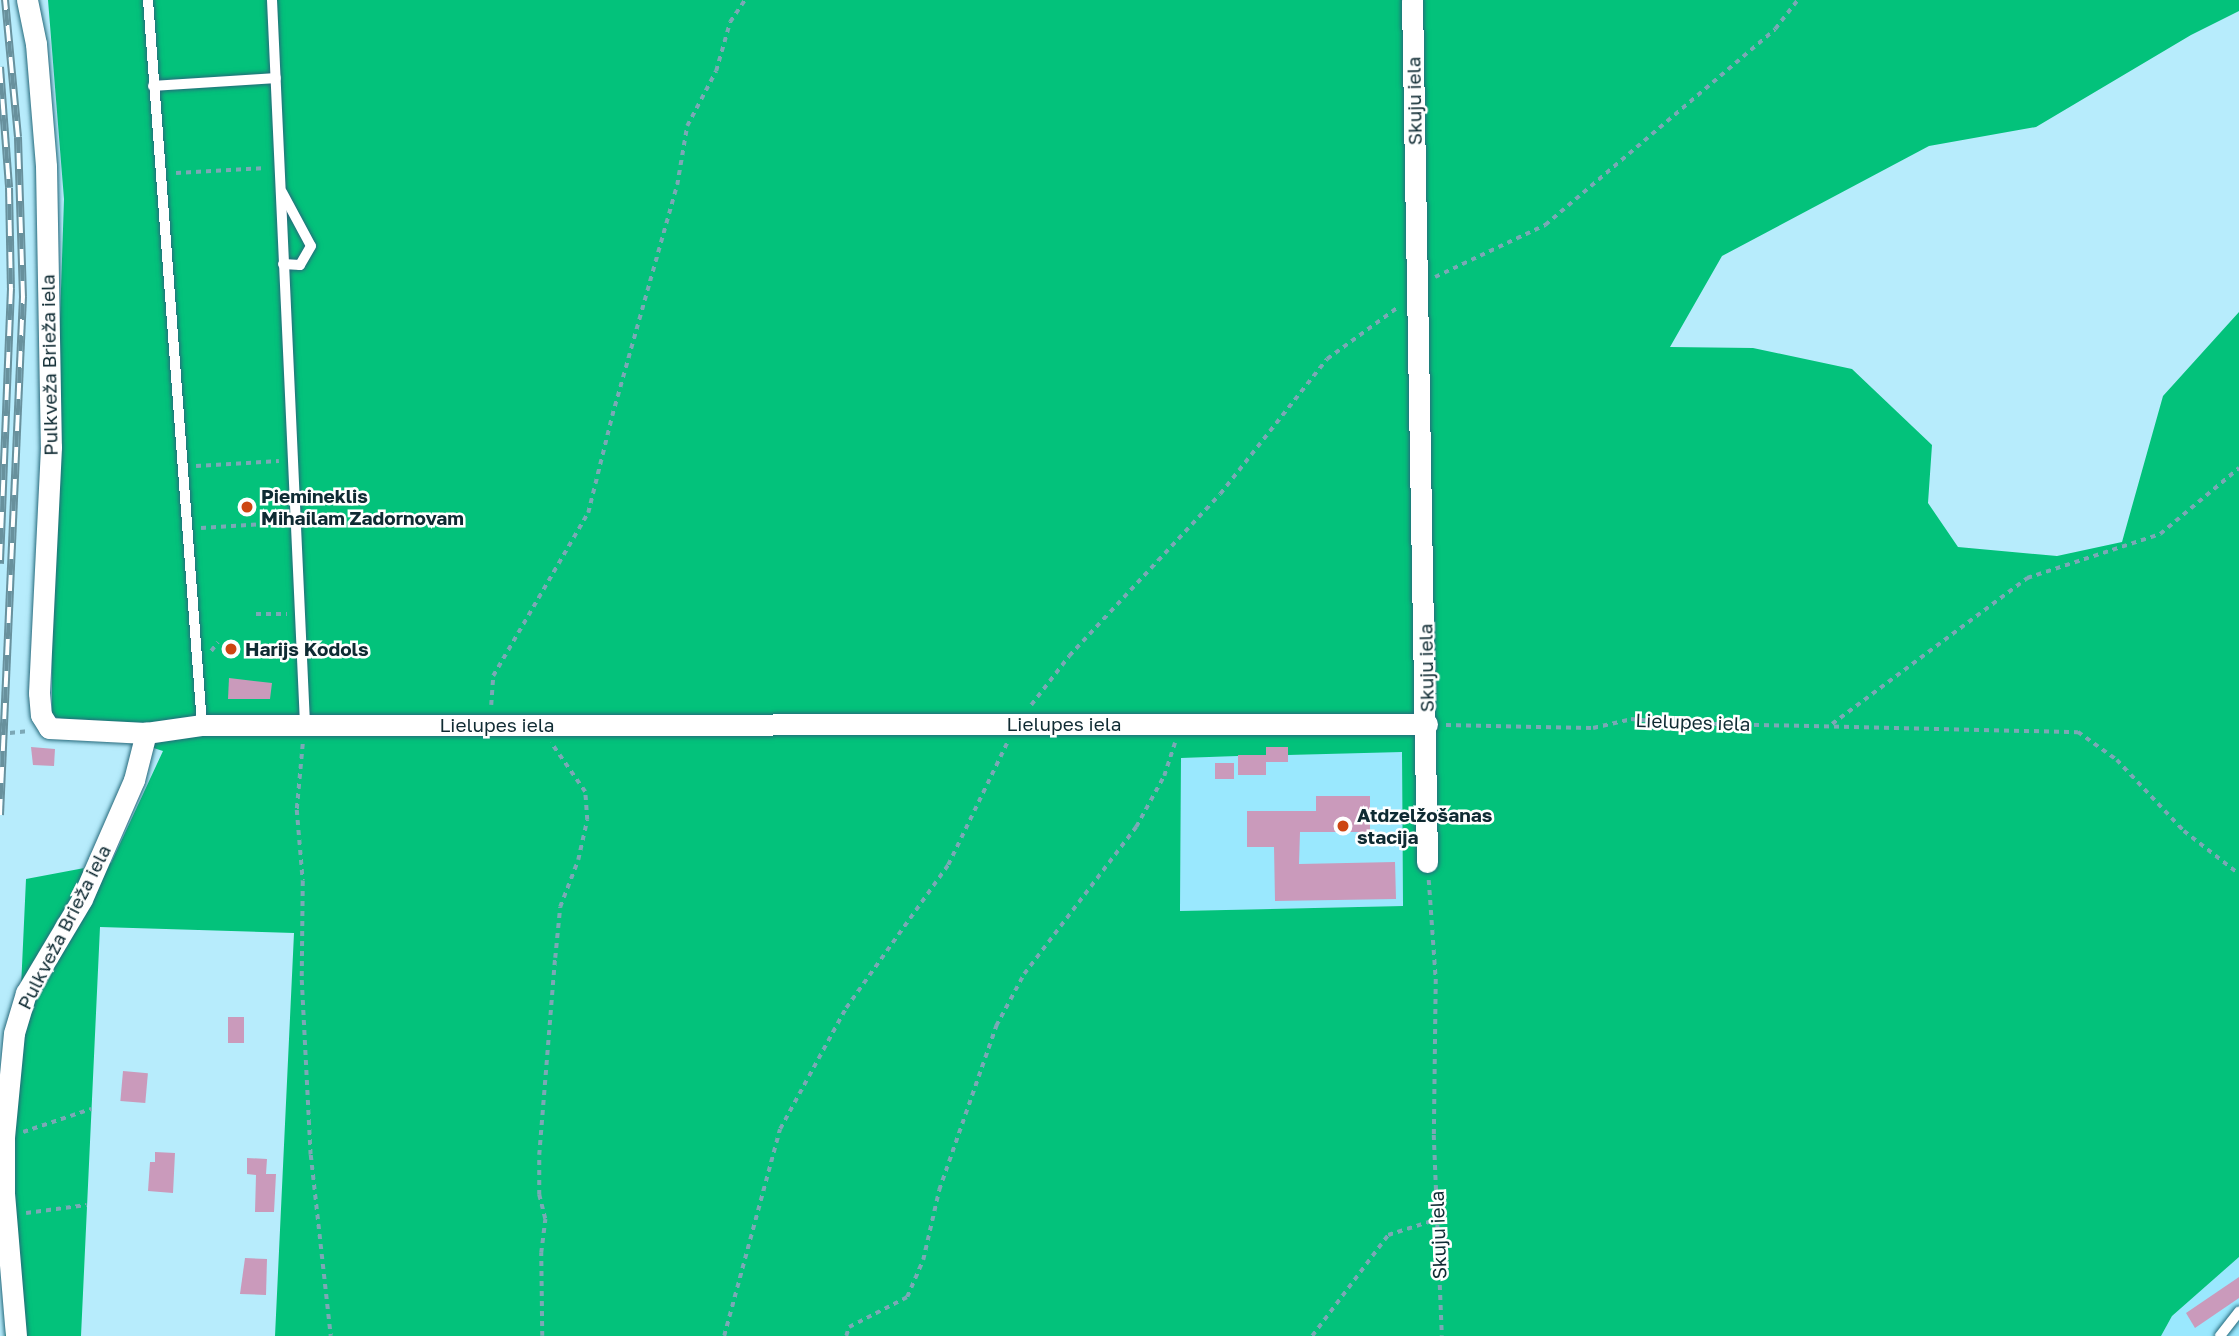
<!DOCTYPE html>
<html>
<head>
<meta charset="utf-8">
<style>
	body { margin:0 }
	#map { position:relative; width:2239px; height:1336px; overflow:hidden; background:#b7ecfc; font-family:"Golos Text",sans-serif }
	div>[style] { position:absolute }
	.built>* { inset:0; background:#9ae8fe }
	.forest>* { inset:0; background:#03c27b }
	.building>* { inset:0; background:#ca9abb; transform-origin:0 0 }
	.path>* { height:3.5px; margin-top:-1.75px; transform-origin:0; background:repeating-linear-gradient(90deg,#7ca8b6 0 5px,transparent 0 10px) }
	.roads { filter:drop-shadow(0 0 2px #26697b) drop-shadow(0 0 2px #26697b) }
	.service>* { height:10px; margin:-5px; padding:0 5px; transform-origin:5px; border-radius:5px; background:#fff }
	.minor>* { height:21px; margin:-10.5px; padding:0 10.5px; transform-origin:10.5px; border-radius:10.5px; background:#fff }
	.rail>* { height:8px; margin-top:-4px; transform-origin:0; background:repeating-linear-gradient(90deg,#fff 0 16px,#68919d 0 32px); box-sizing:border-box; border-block:2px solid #68919d }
	.dots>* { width:19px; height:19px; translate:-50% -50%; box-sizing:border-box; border:4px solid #fff; border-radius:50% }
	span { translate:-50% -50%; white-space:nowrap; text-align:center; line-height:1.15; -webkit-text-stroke:5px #fff; paint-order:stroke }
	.street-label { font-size:19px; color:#0f2b33 }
	.poi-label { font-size:19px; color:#0f2b33; font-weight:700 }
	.left { translate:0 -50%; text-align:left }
</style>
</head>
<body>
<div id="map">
	<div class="built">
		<div style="clip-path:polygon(1266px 747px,1289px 755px,1402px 751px,1403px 906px,1180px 911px,1181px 758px,1265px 755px)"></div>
		<div style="clip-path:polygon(2239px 1257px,2239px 1336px,2161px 1336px,2172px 1316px)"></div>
	</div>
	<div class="forest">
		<div style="clip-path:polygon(evenodd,48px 0,2239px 0,2239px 11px,2191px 35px,2036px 127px,1929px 146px,1722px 256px,1670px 347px,1753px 348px,1852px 369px,1932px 445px,1928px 503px,1958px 547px,2057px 556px,2122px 542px,2163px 396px,2239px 312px,2239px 1257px,2172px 1316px,2161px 1336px,275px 1336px,294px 933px,100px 927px,81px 1336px,5px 1336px,26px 879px,111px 863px,163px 751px,52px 716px,52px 560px,64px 199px,48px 0,1266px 748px,1288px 755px,1402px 752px,1403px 906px,1180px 911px,1181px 758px,1266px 755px,1266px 748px)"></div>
	</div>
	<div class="building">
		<div style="clip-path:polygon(229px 678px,272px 683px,270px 699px,228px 699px)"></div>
		<div style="clip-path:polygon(31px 747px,55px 749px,54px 766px,33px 765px)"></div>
		<div style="left:1266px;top:747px;width:22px;height:15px"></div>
		<div style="left:1266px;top:755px;width:20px;height:28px;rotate:90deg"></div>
		<div style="left:1234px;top:763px;width:16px;height:19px;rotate:90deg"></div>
		<div style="clip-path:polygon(1316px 796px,1370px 796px,1370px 832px,1300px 832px,1299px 864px,1395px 862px,1396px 899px,1275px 901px,1274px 847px,1247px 847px,1247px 811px,1316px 811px)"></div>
		<div style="left:228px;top:1017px;width:16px;height:26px"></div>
		<div style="left:123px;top:1071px;width:25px;height:30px;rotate:5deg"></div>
		<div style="clip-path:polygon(155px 1152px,175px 1153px,173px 1193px,148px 1191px,150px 1162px,155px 1162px)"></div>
		<div style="clip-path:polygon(247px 1158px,267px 1159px,266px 1174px,276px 1174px,274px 1212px,255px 1212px,256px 1175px,247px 1174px)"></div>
		<div style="clip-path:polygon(245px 1258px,267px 1259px,266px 1295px,240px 1294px)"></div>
		<div style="clip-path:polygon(2239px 1277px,2239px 1298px,2195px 1328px,2186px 1313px)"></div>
	</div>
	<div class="path">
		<div style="left:176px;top:173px;width:90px;rotate:-3.2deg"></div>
		<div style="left:1435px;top:277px;width:122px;rotate:-25.3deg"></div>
		<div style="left:1545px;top:225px;width:302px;rotate:-40.4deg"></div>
		<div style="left:1775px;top:29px;width:37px;rotate:-52deg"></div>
		<div style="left:196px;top:466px;width:83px;rotate:-3.4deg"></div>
		<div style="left:201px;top:528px;width:80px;rotate:-3.6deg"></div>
		<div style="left:256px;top:614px;width:31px"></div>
		<div style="left:211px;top:651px;width:11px;rotate:-52deg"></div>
		<div style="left:491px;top:705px;width:29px;rotate:-86deg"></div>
		<div style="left:493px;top:676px;width:189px;rotate:-59.8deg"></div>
		<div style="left:588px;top:513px;width:100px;rotate:-76.1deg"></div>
		<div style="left:612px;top:416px;width:240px;rotate:-74.3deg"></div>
		<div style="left:677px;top:185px;width:60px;rotate:-80.4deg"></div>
		<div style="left:687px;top:126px;width:62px;rotate:-62.2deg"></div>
		<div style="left:716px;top:71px;width:51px;rotate:-74.1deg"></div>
		<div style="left:730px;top:22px;width:27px;rotate:-56deg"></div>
		<div style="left:1031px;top:705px;width:62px;rotate:-52.2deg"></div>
		<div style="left:1069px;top:656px;width:221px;rotate:-47deg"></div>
		<div style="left:1220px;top:494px;width:172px;rotate:-51.6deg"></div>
		<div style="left:1327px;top:359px;width:87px;rotate:-36.1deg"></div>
		<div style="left:1832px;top:724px;width:244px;rotate:-36.8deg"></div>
		<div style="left:2027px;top:578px;width:140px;rotate:-18.3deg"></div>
		<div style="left:2160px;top:534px;width:103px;rotate:-39.9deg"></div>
		<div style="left:1446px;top:725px;width:147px;rotate:1.2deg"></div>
		<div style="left:1593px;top:728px;width:39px;rotate:-13deg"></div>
		<div style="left:1631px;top:719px;width:43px;rotate:5.3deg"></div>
		<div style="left:1674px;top:723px;width:404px;rotate:1.3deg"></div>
		<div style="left:2078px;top:732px;width:48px;rotate:35.7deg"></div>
		<div style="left:2117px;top:760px;width:98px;rotate:46.7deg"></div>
		<div style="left:2184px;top:831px;width:70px;rotate:38deg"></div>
		<div style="left:0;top:734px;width:29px;rotate:-6deg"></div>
		<div style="left:303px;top:744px;width:66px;rotate:95.2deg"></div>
		<div style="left:297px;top:810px;width:71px;rotate:85.2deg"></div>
		<div style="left:303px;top:881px;width:99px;rotate:90.6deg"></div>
		<div style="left:302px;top:980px;width:175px;rotate:87.1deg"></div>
		<div style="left:311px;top:1155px;width:182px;rotate:83.7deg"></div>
		<div style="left:1429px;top:880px;width:99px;rotate:86deg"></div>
		<div style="left:1436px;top:979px;width:156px;rotate:90.7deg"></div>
		<div style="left:1434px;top:1135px;width:201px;rotate:87.7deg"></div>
		<div style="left:23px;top:1132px;width:72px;rotate:-18.7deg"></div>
		<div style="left:26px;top:1213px;width:61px;rotate:-7.6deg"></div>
		<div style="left:542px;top:1336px;width:83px;rotate:-90.7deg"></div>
		<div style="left:541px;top:1253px;width:34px;rotate:-83deg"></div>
		<div style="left:545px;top:1219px;width:25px;rotate:-104deg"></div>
		<div style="left:539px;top:1195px;width:40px;rotate:-90deg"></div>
		<div style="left:539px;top:1155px;width:198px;rotate:-85.4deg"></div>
		<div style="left:555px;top:958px;width:51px;rotate:-84.4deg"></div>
		<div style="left:560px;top:907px;width:50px;rotate:-69deg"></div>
		<div style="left:578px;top:860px;width:41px;rotate:-77.3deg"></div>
		<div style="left:587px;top:820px;width:28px;rotate:-94deg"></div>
		<div style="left:585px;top:792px;width:60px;rotate:-124.8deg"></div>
		<div style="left:724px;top:1336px;width:214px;rotate:-74.9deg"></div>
		<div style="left:780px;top:1129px;width:138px;rotate:-61.4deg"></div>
		<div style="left:846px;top:1008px;width:176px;rotate:-54.5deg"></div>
		<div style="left:948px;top:865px;width:136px;rotate:-64.2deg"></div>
		<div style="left:846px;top:1336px;width:9px;rotate:-72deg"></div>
		<div style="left:849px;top:1327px;width:65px;rotate:-27.3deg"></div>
		<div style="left:907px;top:1297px;width:40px;rotate:-66.6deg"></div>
		<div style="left:923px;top:1260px;width:72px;rotate:-77.1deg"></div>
		<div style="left:939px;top:1190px;width:174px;rotate:-70.8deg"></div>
		<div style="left:996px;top:1026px;width:59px;rotate:-61.7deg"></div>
		<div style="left:1024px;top:974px;width:185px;rotate:-52.7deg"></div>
		<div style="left:1136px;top:827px;width:58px;rotate:-61.2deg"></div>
		<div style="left:1164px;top:776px;width:35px;rotate:-72deg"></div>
		<div style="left:1312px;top:1336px;width:126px;rotate:-53deg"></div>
		<div style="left:1388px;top:1235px;width:52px;rotate:-17.7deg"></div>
	</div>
	<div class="roads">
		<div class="service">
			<div style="left:148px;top:0;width:727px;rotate:85.74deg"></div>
			<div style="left:272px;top:0;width:726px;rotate:87.39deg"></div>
			<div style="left:153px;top:86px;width:123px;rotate:-3.7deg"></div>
			<div style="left:282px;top:192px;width:61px;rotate:61.8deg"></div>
			<div style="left:311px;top:246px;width:22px;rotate:120deg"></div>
			<div style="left:300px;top:265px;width:17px;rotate:-177deg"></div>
			<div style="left:2220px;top:1336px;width:31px;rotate:-52deg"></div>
		</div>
		<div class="minor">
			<div style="left:27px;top:0;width:45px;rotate:78.4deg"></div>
			<div style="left:36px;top:44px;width:122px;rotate:85.3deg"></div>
			<div style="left:46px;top:166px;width:281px;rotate:89deg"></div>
			<div style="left:51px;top:447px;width:246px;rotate:92.8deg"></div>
			<div style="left:39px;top:693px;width:22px;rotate:85deg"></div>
			<div style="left:41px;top:715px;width:15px;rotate:58deg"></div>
			<div style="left:49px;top:728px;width:97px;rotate:3deg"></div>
			<div style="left:146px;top:733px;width:57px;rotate:-8.1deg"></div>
			<div style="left:202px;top:725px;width:1225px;rotate:-0.05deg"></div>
			<div style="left:1412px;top:0;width:862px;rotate:89deg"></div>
			<div style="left:16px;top:1336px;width:144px;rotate:-94.8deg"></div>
			<div style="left:4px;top:1192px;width:55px;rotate:-90deg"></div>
			<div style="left:4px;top:1137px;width:104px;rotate:-84.5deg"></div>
			<div style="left:14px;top:1033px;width:42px;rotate:-73.3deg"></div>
			<div style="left:26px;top:993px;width:109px;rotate:-59.2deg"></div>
			<div style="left:82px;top:899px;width:130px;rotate:-66.4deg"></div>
			<div style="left:134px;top:780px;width:49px;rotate:-75.7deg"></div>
		</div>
	</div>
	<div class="rail">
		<div style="left:0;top:67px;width:121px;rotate:85.7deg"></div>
		<div style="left:9px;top:188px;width:100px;rotate:88.9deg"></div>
		<div style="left:11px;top:288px;width:276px;rotate:92.3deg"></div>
		<div style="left:0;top:815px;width:519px;rotate:-87.46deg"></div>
		<div style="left:23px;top:297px;width:160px;rotate:-91.8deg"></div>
		<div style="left:18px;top:137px;width:138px;rotate:-95.4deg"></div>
	</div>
	<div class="dots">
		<div style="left:247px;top:507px;background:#cd4612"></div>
		<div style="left:231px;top:649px;background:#cd4612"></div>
		<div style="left:1343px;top:826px;background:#cd4612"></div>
	</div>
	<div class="street-label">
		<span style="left:1414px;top:101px;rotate:-91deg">Skuju iela</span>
		<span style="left:49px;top:365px;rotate:-91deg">Pulkveža Brieža iela</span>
		<span style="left:1426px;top:668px;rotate:-91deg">Skuju iela</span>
		<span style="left:1693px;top:722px;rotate:2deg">Lielupes iela</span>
		<span style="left:1064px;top:724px">Lielupes iela</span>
		<span style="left:497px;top:725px">Lielupes iela</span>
		<span style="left:64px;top:927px;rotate:-63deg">Pulkveža Brieža iela</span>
		<span style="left:1438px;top:1235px;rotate:-92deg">Skuju iela</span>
	</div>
	<div class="poi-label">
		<span class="left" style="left:261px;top:507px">Piemineklis<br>Mihailam Zadornovam</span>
		<span class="left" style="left:245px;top:649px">Harijs Kodols</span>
		<span class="left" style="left:1357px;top:826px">Atdzelžošanas<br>stacija</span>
	</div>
</div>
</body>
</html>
